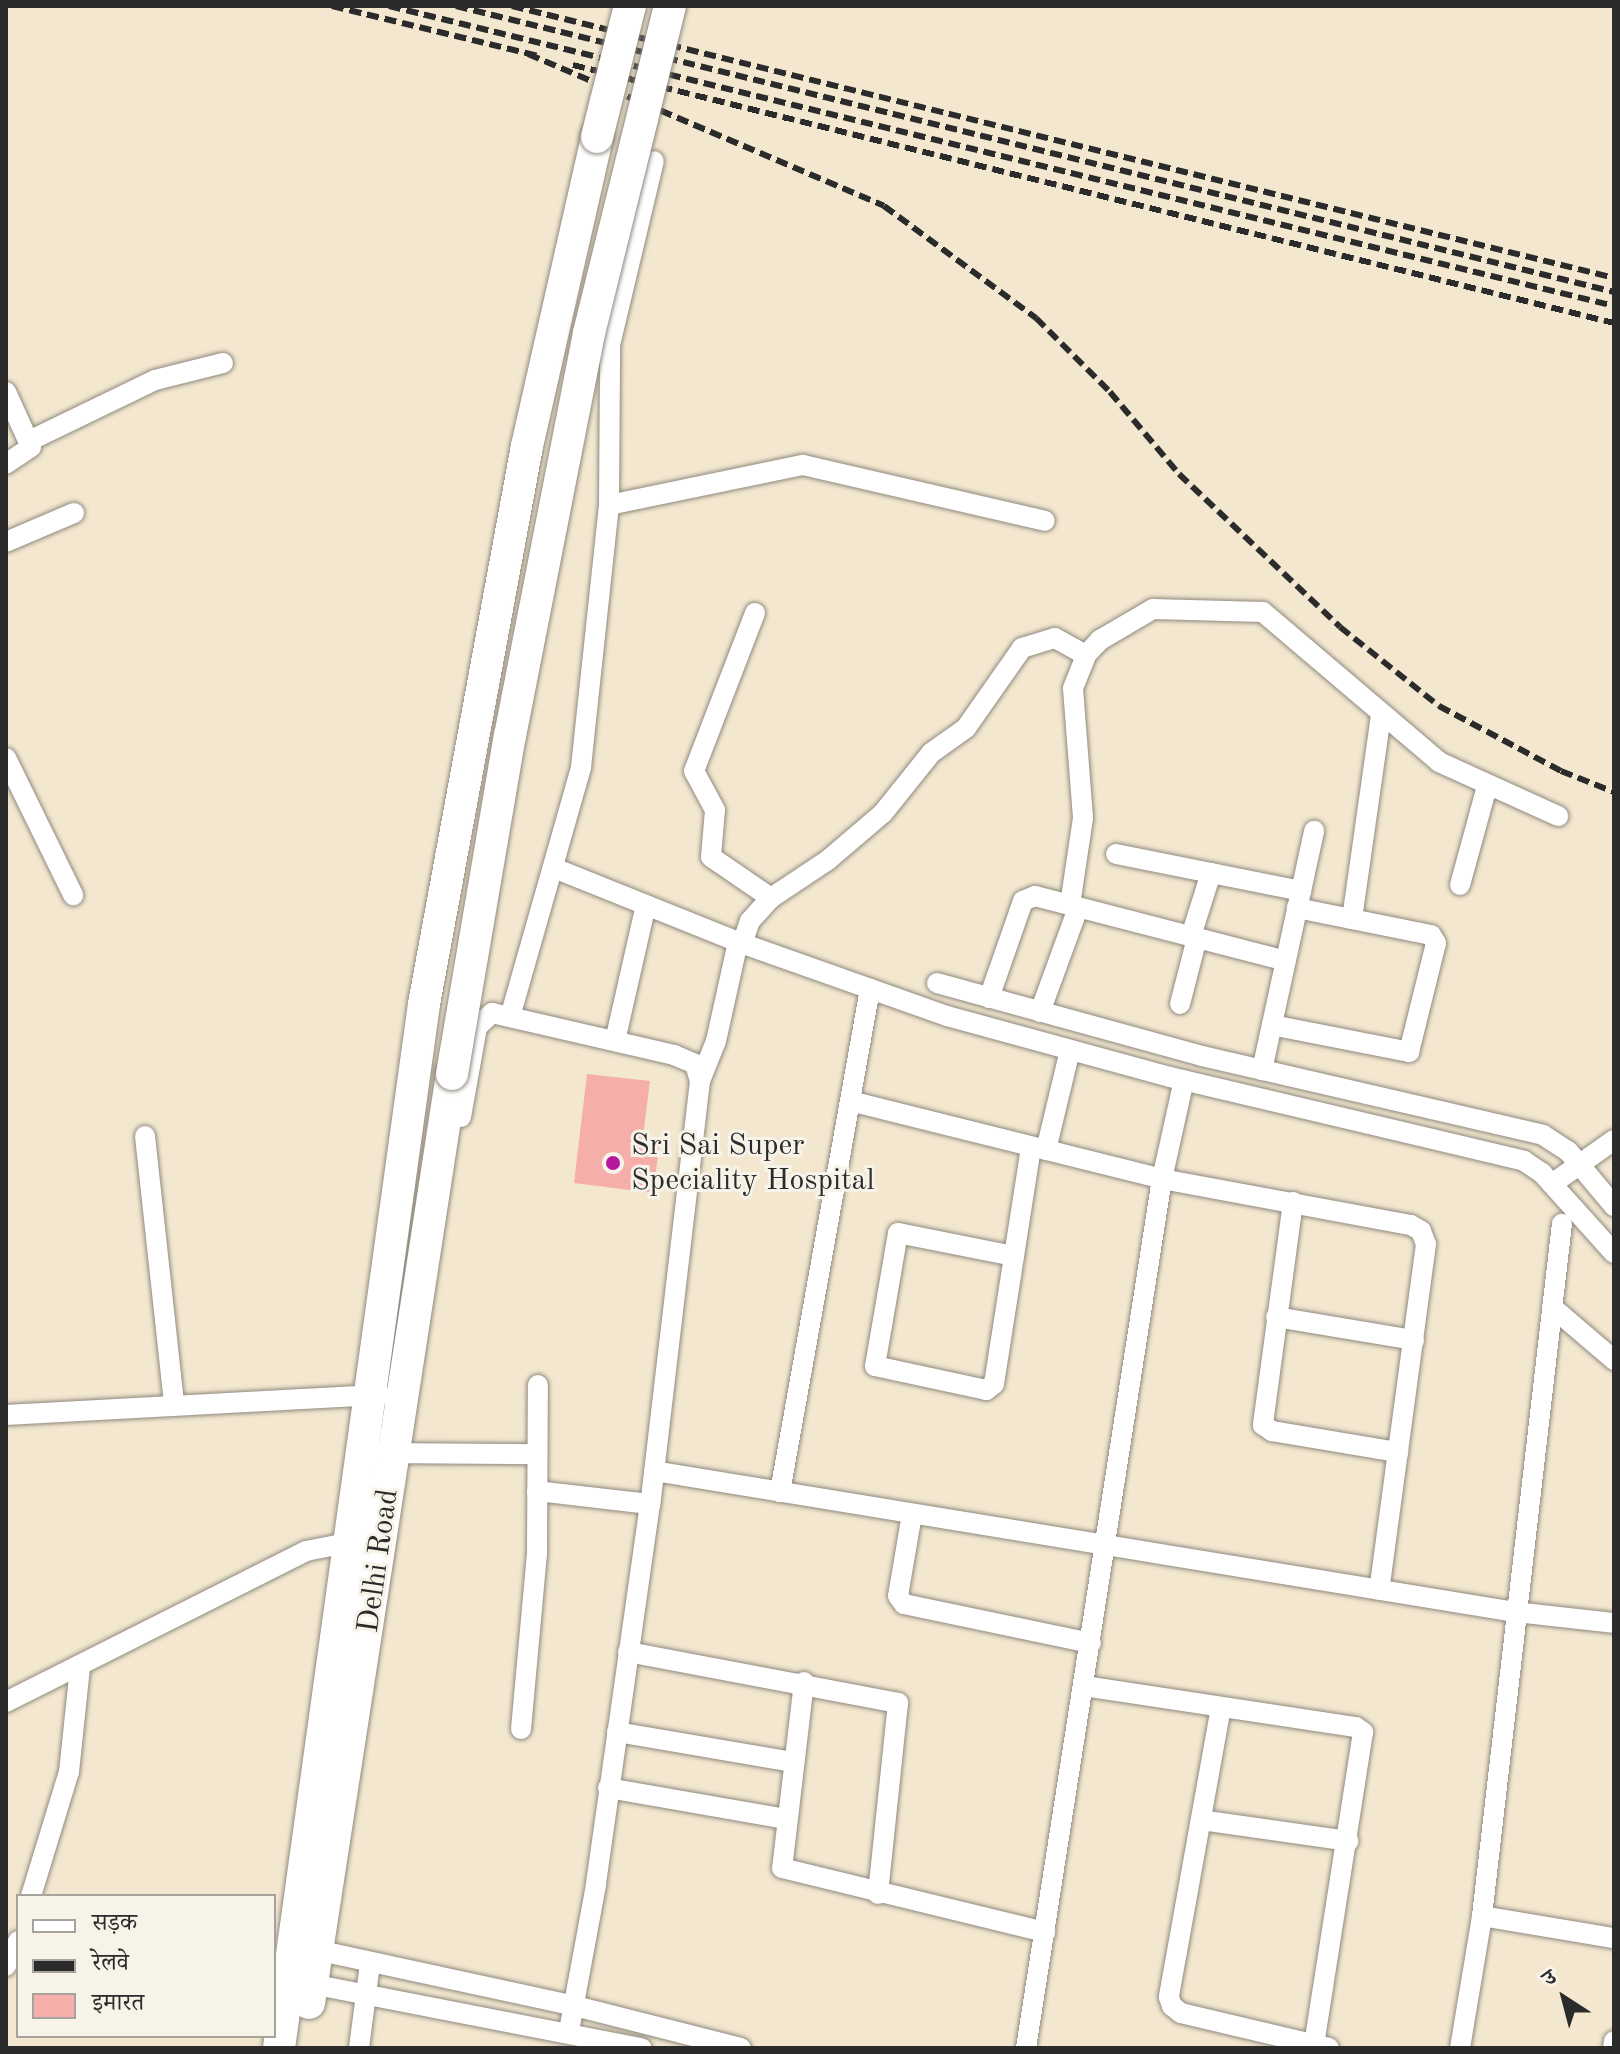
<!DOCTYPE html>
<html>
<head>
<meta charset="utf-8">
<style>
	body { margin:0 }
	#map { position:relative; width:1620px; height:2054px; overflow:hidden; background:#f3e7d0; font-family:"Old Standard TT","Noto Serif Devanagari",serif }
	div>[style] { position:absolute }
	.building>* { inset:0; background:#f6aeab }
	.roads { filter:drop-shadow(0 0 2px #8f897e) drop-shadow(0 0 2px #8f897e) }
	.minor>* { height:20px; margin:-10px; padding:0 10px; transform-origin:10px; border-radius:10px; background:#fff }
	.primary>* { height:32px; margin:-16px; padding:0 16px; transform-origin:16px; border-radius:16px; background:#fff }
	.rail>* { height:6px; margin-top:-3px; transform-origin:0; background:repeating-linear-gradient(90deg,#2b2b2b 0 12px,transparent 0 18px) }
	.bridges { filter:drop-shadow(0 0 2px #8f897e) drop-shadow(0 0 2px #8f897e) }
	.primary-bridge>* { height:32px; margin:-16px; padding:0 16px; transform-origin:16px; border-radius:16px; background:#fff }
	.dots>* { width:22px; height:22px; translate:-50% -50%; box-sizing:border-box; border:4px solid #f7f3e8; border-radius:50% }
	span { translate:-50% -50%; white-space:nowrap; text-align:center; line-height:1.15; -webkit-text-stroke:6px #f7f3e8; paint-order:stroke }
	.poi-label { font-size:30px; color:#2b2b2b }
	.left { translate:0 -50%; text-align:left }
	.street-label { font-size:30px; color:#2b2b2b }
	.frame { position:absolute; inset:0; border:8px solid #2b2b2b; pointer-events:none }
	.legend { position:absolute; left:16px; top:1894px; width:260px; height:144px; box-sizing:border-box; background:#f7f3e8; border:2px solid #a5a39c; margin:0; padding:10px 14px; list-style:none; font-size:24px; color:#2b2b2b }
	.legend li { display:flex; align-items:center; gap:16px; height:40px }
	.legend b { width:40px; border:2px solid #a5a39c }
	.north { position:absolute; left:1524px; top:1958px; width:80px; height:80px; -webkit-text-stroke:6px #f7f3e8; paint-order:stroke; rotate:324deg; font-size:22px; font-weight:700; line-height:32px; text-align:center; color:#2b2b2b }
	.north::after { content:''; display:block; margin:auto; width:28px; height:36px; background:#2b2b2b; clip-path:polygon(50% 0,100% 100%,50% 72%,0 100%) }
</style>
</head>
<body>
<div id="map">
	<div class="building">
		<div style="clip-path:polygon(587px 1074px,650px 1081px,642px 1145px,659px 1147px,653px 1193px,574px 1183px)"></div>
	</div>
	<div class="roads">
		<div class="minor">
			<div style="left:6px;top:392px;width:60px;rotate:65.6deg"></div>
			<div style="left:31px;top:447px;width:30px;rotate:146deg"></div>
			<div style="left:29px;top:441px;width:140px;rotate:-25.8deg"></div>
			<div style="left:155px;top:380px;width:70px;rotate:-14deg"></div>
			<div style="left:609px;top:505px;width:198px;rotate:-11.7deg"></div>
			<div style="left:803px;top:465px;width:248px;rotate:13deg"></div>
			<div style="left:6px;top:542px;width:74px;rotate:-23.1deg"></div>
			<div style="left:755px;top:613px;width:169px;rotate:111.1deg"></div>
			<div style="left:694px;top:771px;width:44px;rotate:61.7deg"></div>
			<div style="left:715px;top:810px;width:47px;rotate:94.9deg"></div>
			<div style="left:711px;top:857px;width:73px;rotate:34.3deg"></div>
			<div style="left:6px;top:758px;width:153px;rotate:63.9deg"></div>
			<div style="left:1116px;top:854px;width:189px;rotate:11.3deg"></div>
			<div style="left:554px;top:868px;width:198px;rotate:21.9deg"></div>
			<div style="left:738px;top:942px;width:222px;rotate:19.5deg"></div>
			<div style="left:947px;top:1016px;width:231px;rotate:15.3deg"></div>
			<div style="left:1170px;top:1077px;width:364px;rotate:13.3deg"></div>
			<div style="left:1524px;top:1161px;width:22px;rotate:34deg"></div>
			<div style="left:1542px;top:1173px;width:108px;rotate:48deg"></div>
			<div style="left:1460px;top:885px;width:103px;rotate:-74.7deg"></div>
			<div style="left:1070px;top:905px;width:88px;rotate:-81.5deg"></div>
			<div style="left:1083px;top:818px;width:130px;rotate:-94.4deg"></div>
			<div style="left:1073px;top:688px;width:35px;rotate:-68deg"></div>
			<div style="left:1086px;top:655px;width:21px;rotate:-47deg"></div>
			<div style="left:1100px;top:640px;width:61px;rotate:-30.3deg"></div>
			<div style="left:1153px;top:609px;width:110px;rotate:1.6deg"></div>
			<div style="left:1263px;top:612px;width:231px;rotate:40.4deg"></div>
			<div style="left:1439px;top:762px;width:131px;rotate:24.4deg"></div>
			<div style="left:1352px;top:919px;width:206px;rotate:-81.9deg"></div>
			<div style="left:1191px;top:936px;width:66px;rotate:-72.4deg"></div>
			<div style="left:742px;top:944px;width:24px;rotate:-71deg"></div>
			<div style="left:750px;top:921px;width:31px;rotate:-48deg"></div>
			<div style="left:771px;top:898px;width:69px;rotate:-33.7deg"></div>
			<div style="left:828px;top:860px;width:72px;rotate:-40.5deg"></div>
			<div style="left:883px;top:813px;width:77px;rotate:-51.3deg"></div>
			<div style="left:931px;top:753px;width:43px;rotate:-35.5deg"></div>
			<div style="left:966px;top:728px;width:98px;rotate:-55deg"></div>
			<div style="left:1022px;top:648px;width:34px;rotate:-17deg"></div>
			<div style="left:1055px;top:638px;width:35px;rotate:29deg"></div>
			<div style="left:937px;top:983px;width:275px;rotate:15.4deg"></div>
			<div style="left:1202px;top:1056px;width:350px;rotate:13deg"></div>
			<div style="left:1543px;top:1135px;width:30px;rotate:33deg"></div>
			<div style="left:1568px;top:1151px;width:72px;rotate:50.1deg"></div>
			<div style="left:989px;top:998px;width:103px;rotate:-70.7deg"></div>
			<div style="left:1023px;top:901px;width:13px;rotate:-23deg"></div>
			<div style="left:1035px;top:896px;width:259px;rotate:14.5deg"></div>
			<div style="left:1180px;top:1004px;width:68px;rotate:-75.6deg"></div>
			<div style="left:1040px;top:1012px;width:111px;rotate:-69.9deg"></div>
			<div style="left:510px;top:1017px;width:260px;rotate:-74.1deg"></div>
			<div style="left:581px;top:767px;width:263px;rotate:-83.9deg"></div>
			<div style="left:609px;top:505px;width:160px;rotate:-89.6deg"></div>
			<div style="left:610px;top:345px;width:189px;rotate:-76.6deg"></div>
			<div style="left:1272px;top:1025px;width:140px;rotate:11.1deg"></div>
			<div style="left:1409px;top:1052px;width:112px;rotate:-76.1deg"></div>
			<div style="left:1436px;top:943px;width:9px;rotate:-122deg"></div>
			<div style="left:1431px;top:935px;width:137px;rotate:-168.6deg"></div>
			<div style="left:615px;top:1041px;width:139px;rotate:-77.2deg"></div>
			<div style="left:1262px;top:1070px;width:245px;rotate:-77.7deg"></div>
			<div style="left:700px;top:1081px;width:43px;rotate:-68.2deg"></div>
			<div style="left:716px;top:1041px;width:101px;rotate:-77.5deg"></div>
			<div style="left:850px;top:1101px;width:322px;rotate:14deg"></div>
			<div style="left:1162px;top:1179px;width:253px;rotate:10.5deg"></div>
			<div style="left:1411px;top:1225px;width:12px;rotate:31deg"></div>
			<div style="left:1421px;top:1231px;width:14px;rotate:69deg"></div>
			<div style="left:1426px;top:1244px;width:349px;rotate:97.7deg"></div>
			<div style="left:461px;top:1117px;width:91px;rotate:-79.9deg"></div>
			<div style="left:477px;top:1027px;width:21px;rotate:-43deg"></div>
			<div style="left:492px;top:1013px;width:187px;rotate:13deg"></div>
			<div style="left:674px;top:1055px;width:23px;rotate:23deg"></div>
			<div style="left:695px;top:1064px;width:18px;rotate:74deg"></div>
			<div style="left:700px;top:1081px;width:426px;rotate:96.7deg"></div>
			<div style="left:650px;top:1504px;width:385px;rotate:98.1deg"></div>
			<div style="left:596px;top:1885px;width:148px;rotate:100.5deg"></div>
			<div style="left:145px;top:1136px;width:270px;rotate:83.8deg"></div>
			<div style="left:1046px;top:1150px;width:103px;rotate:-76.5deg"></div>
			<div style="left:1552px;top:1184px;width:76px;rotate:-35.4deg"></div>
			<div style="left:1293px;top:1202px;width:225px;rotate:97.7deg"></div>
			<div style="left:1263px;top:1425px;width:11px;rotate:34deg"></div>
			<div style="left:1272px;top:1431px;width:128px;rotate:9.5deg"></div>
			<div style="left:1014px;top:1256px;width:118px;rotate:-168.8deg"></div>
			<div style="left:898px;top:1233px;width:135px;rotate:99.8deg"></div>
			<div style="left:875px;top:1366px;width:114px;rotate:12.2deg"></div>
			<div style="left:986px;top:1390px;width:10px;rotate:-37deg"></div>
			<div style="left:994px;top:1384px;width:130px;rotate:-81.1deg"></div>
			<div style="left:1014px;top:1256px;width:110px;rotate:-81.1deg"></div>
			<div style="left:1552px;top:1307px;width:82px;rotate:40.5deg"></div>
			<div style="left:1276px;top:1317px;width:140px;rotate:9.5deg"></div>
			<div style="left:6px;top:1415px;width:375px;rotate:-3.1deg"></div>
			<div style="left:385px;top:1453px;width:152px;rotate:0.4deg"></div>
			<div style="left:654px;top:1471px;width:872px;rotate:9.3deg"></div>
			<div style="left:1515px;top:1612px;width:100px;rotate:6.3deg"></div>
			<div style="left:537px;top:1491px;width:114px;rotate:6.6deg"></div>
			<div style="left:780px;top:1492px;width:511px;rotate:-79.86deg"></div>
			<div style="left:912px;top:1514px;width:83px;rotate:99.7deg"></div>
			<div style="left:898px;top:1596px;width:10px;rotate:53deg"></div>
			<div style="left:904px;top:1604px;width:191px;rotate:11.8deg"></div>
			<div style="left:628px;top:1652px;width:275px;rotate:10.7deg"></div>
			<div style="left:898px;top:1703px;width:192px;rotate:96deg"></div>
			<div style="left:804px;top:1682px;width:187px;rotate:96.7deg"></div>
			<div style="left:782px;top:1868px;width:271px;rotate:13.7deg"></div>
			<div style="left:1084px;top:1686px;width:275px;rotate:8.6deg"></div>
			<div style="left:1356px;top:1727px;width:9px;rotate:36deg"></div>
			<div style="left:1363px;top:1732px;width:316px;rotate:98.9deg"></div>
			<div style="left:6px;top:1702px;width:336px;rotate:-26.7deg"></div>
			<div style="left:306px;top:1551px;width:52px;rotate:-11.1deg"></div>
			<div style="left:1221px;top:1707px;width:295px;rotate:100.2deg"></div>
			<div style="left:1169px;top:1997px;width:9px;rotate:72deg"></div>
			<div style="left:1172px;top:2006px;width:11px;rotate:38deg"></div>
			<div style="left:1181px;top:2013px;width:152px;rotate:13.3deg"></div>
			<div style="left:521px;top:1729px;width:176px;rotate:-84.8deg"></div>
			<div style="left:537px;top:1554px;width:169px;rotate:-89.7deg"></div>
			<div style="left:617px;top:1732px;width:179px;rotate:9.7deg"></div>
			<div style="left:608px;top:1788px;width:180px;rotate:9.9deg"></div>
			<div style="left:1201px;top:1820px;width:149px;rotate:8.1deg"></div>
			<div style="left:31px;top:1896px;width:130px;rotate:-73deg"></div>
			<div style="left:69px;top:1772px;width:106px;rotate:-84deg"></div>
			<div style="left:1482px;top:1916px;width:134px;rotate:9.5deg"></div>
			<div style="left:307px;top:1948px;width:274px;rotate:12.2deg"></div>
			<div style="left:575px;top:2006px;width:171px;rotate:14.2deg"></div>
			<div style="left:6px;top:1966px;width:28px;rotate:-64deg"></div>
			<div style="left:301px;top:1982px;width:347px;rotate:11deg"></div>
			<div style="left:359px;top:2048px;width:86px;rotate:-82.6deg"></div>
			<div style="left:1026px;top:2048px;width:880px;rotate:-81.11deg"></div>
			<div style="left:1162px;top:1179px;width:101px;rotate:-77.5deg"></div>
			<div style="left:1460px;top:2048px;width:134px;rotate:-80.5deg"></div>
			<div style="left:1482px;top:1916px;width:697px;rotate:-83.41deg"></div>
			<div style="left:1613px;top:2048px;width:7px;rotate:-82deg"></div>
		</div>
		<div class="primary">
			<div style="left:309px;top:2003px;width:940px;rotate:-81.25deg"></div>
			<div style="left:279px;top:2048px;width:1054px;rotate:-82.09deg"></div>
			<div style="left:424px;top:1004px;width:567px;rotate:-79.54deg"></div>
			<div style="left:527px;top:446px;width:317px;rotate:-77.2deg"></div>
		</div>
	</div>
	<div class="rail">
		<div style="left:332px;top:6px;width:212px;rotate:13.6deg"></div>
		<div style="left:389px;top:6px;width:1261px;rotate:13.76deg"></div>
		<div style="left:456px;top:6px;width:1193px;rotate:13.87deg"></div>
		<div style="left:512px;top:6px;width:1135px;rotate:13.86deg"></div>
		<div style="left:528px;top:54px;width:387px;rotate:23.1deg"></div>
		<div style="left:884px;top:206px;width:189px;rotate:36.4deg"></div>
		<div style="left:1036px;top:318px;width:105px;rotate:45deg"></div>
		<div style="left:1110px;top:392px;width:107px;rotate:49.9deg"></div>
		<div style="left:1179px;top:474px;width:222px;rotate:43.5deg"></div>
		<div style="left:1340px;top:627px;width:127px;rotate:38.6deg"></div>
		<div style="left:1439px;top:706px;width:138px;rotate:28deg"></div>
		<div style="left:1561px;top:771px;width:57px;rotate:21.6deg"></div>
		<div style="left:573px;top:65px;width:1072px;rotate:13.92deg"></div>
	</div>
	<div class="bridges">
		<div class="primary-bridge">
			<div style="left:597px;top:137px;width:135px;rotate:-75.9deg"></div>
			<div style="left:452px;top:1074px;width:343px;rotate:-80.3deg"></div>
			<div style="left:510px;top:736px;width:411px;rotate:-78.9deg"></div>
			<div style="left:589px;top:333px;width:337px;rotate:-76.1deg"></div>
		</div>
	</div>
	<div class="dots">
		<div style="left:613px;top:1163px;background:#b5179e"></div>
	</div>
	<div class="poi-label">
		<span class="left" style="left:631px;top:1163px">Sri Sai Super<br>Speciality Hospital</span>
	</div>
	<div class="street-label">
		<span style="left:379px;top:1561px;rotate:-82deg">Delhi Road</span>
	</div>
	<div class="frame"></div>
	<ul class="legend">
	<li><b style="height:10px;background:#fff"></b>सड़क</li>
	<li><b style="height:10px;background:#2b2b2b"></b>रेलवे</li>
	<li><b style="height:22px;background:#f6aeab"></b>इमारत</li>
	</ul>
	<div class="north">उ</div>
</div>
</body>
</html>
